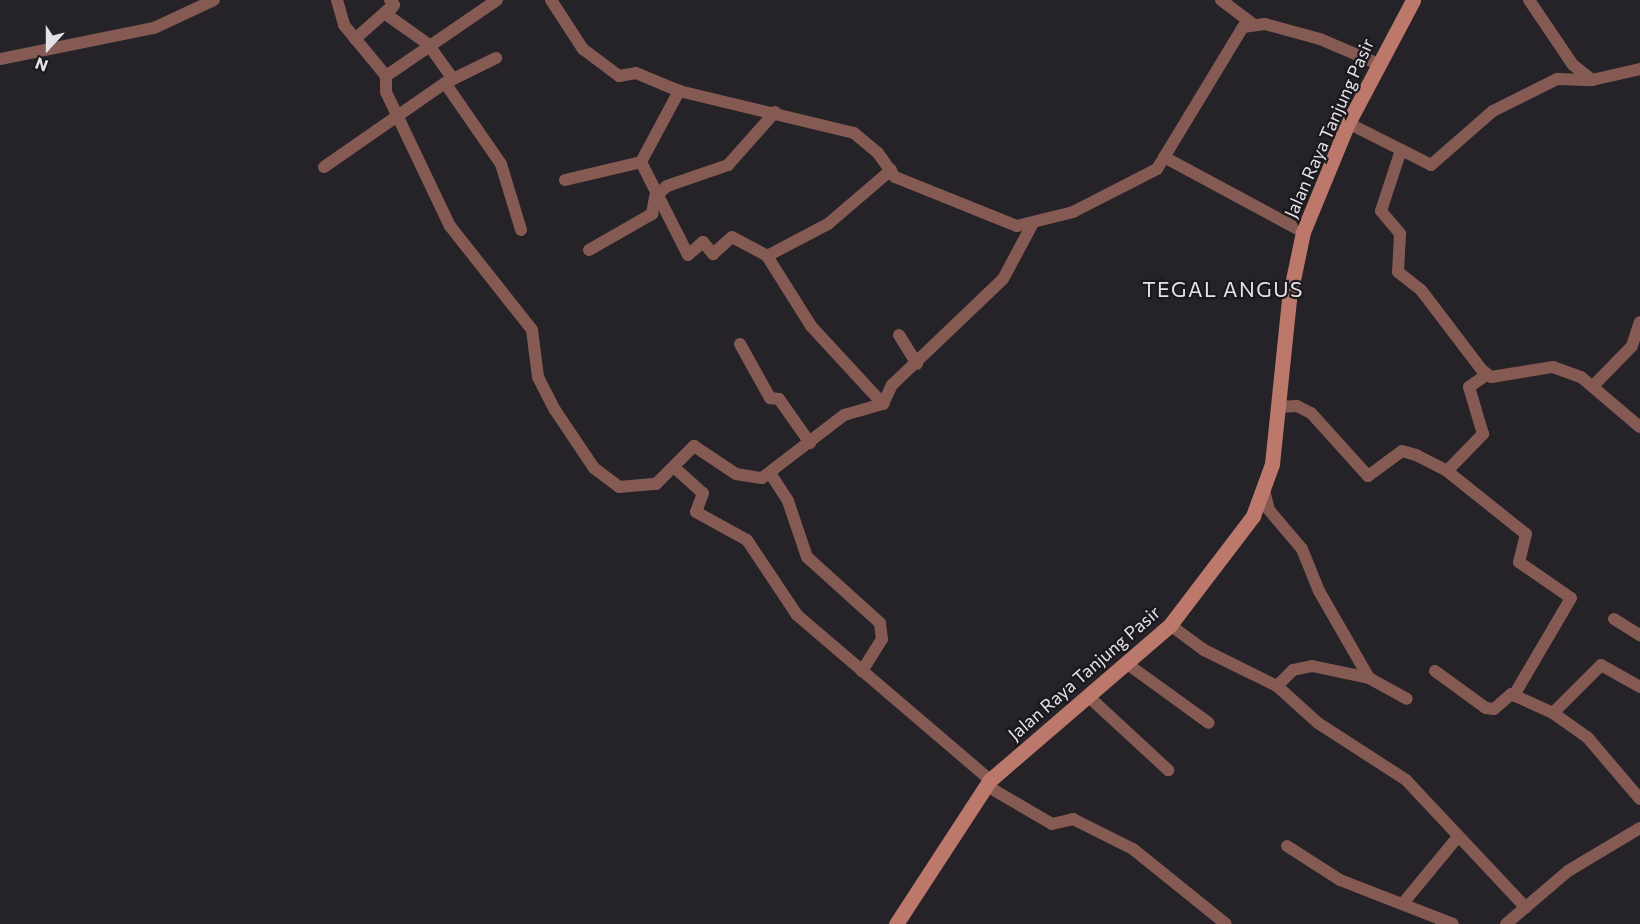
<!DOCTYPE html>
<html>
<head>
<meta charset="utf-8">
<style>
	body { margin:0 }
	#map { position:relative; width:1640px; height:924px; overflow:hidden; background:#252228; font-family:Commissioner,sans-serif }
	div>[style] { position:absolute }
	.street>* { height:12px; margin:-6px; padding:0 6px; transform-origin:6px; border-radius:6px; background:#855a52 }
	.secondary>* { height:15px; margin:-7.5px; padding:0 7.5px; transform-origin:7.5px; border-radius:7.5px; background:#bc796b }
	span { translate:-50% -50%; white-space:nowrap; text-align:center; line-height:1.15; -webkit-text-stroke:4.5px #1b181e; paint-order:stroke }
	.street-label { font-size:18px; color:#e4e2e7 }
	.quarter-label { font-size:21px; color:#e4e2e7; letter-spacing:1.5px }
	.north { position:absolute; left:18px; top:18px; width:60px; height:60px; -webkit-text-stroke:4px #1b181e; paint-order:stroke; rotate:201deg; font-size:16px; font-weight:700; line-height:24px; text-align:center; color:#e4e2e7 }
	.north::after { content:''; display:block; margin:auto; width:21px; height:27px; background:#e4e2e7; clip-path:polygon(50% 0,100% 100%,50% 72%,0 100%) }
</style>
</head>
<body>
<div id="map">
	<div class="street">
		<div style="left:337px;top:0;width:26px;rotate:74deg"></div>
		<div style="left:344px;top:25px;width:66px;rotate:50.5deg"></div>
		<div style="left:390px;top:0;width:6px;rotate:51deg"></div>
		<div style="left:394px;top:5px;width:12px;rotate:125deg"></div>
		<div style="left:387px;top:15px;width:50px;rotate:35.3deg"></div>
		<div style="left:428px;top:44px;width:43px;rotate:54.5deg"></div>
		<div style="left:497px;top:0;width:135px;rotate:145.6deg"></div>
		<div style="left:386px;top:76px;width:16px;rotate:90deg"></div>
		<div style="left:386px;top:92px;width:148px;rotate:64.5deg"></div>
		<div style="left:450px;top:226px;width:132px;rotate:51.7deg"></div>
		<div style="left:532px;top:330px;width:47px;rotate:82.7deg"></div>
		<div style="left:538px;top:377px;width:37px;rotate:63deg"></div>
		<div style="left:555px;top:410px;width:70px;rotate:56.1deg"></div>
		<div style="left:594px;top:468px;width:31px;rotate:37deg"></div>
		<div style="left:619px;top:487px;width:37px;rotate:-5deg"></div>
		<div style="left:656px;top:484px;width:54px;rotate:-45deg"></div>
		<div style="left:694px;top:446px;width:50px;rotate:33.7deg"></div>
		<div style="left:736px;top:474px;width:26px;rotate:9deg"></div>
		<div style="left:762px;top:478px;width:103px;rotate:-37.5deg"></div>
		<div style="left:844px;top:415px;width:41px;rotate:-15.8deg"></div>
		<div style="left:883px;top:404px;width:21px;rotate:-65deg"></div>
		<div style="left:892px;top:385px;width:153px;rotate:-43.7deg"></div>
		<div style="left:1003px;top:279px;width:61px;rotate:-61.8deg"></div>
		<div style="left:551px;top:0;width:59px;rotate:56.9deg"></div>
		<div style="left:583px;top:49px;width:45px;rotate:36.9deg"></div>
		<div style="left:619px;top:76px;width:17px;rotate:-10deg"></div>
		<div style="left:636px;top:73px;width:47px;rotate:22.7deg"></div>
		<div style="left:679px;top:91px;width:180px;rotate:13.5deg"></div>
		<div style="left:854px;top:133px;width:31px;rotate:40deg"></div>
		<div style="left:878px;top:153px;width:29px;rotate:55deg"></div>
		<div style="left:895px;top:177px;width:131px;rotate:21.9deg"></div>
		<div style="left:1017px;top:226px;width:58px;rotate:-14deg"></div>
		<div style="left:1073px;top:212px;width:94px;rotate:-27.1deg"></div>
		<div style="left:1157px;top:169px;width:166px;rotate:-58.8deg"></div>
		<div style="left:1243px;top:27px;width:22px;rotate:-8deg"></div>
		<div style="left:1265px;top:24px;width:57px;rotate:15.3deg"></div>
		<div style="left:1320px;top:39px;width:61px;rotate:23.2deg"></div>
		<div style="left:1221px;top:0;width:38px;rotate:37deg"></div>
		<div style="left:1529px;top:0;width:78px;rotate:55.9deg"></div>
		<div style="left:1573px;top:65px;width:24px;rotate:38deg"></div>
		<div style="left:355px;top:39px;width:47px;rotate:-41.5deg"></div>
		<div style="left:0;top:59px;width:157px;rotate:-11.4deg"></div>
		<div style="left:154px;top:28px;width:66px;rotate:-25deg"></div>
		<div style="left:445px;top:83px;width:98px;rotate:55.3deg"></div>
		<div style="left:501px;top:164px;width:69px;rotate:73.1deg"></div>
		<div style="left:1348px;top:123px;width:93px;rotate:26.8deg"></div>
		<div style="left:1431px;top:165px;width:82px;rotate:-41.1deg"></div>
		<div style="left:1493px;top:111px;width:72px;rotate:-26.6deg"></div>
		<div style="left:1557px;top:79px;width:35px;rotate:2deg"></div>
		<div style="left:1592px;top:80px;width:49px;rotate:-12.9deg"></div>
		<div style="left:1401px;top:150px;width:64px;rotate:108.2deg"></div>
		<div style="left:1381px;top:211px;width:30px;rotate:50deg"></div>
		<div style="left:1400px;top:234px;width:38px;rotate:93deg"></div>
		<div style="left:1398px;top:272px;width:29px;rotate:38deg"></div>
		<div style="left:1421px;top:290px;width:101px;rotate:52.7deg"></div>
		<div style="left:1482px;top:370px;width:11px;rotate:38deg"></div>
		<div style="left:1491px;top:377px;width:63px;rotate:-9.2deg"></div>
		<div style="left:1553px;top:367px;width:30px;rotate:20deg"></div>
		<div style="left:1581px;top:377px;width:77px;rotate:40.3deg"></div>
		<div style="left:1164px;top:157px;width:158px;rotate:28.3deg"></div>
		<div style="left:641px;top:162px;width:104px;rotate:63.2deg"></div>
		<div style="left:688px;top:255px;width:20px;rotate:-41deg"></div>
		<div style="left:703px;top:242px;width:16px;rotate:50deg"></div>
		<div style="left:713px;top:254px;width:25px;rotate:-42deg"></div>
		<div style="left:732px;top:237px;width:40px;rotate:28deg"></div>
		<div style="left:767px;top:256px;width:69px;rotate:-27.7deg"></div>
		<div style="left:828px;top:224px;width:83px;rotate:-40.6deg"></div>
		<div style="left:324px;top:167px;width:147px;rotate:-34.8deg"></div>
		<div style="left:445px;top:83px;width:57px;rotate:-26.1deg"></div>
		<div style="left:565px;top:180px;width:78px;rotate:-13.3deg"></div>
		<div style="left:641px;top:162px;width:81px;rotate:-61.8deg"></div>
		<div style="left:589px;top:250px;width:73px;rotate:-29.7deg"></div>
		<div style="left:652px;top:214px;width:17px;rotate:-80deg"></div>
		<div style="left:655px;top:197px;width:16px;rotate:-43deg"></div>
		<div style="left:667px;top:186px;width:65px;rotate:-19deg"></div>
		<div style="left:728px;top:165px;width:71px;rotate:-48.4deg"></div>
		<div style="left:767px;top:256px;width:83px;rotate:57.8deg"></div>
		<div style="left:811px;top:326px;width:106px;rotate:47.3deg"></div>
		<div style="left:899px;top:335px;width:34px;rotate:58deg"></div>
		<div style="left:740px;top:344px;width:62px;rotate:60.9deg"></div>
		<div style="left:770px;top:398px;width:9px;rotate:6deg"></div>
		<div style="left:779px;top:399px;width:54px;rotate:54.8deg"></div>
		<div style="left:1594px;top:385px;width:54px;rotate:-45.7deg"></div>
		<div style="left:1632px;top:346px;width:25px;rotate:-72deg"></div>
		<div style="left:1278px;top:407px;width:19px;rotate:-3deg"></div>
		<div style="left:1297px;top:406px;width:16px;rotate:27deg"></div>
		<div style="left:1311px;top:413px;width:85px;rotate:47.9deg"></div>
		<div style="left:1368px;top:476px;width:42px;rotate:-36.3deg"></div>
		<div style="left:1402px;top:451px;width:15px;rotate:16deg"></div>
		<div style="left:1416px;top:455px;width:35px;rotate:27deg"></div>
		<div style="left:1447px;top:471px;width:101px;rotate:38.6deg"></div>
		<div style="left:1526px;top:534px;width:29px;rotate:104deg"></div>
		<div style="left:1519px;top:562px;width:63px;rotate:34.7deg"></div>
		<div style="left:1571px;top:598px;width:113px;rotate:120.4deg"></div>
		<div style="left:676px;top:469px;width:36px;rotate:42deg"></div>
		<div style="left:703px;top:493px;width:20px;rotate:110deg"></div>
		<div style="left:696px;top:512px;width:58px;rotate:28.8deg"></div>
		<div style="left:747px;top:540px;width:90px;rotate:56.3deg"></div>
		<div style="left:797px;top:615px;width:254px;rotate:40.5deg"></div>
		<div style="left:1447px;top:471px;width:52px;rotate:-45.8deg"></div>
		<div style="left:1483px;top:434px;width:49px;rotate:-106.6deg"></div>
		<div style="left:1469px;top:387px;width:21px;rotate:-35deg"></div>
		<div style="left:770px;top:473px;width:33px;rotate:57deg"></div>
		<div style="left:788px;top:501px;width:59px;rotate:71.3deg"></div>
		<div style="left:807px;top:557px;width:98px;rotate:42.1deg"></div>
		<div style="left:880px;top:623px;width:16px;rotate:83deg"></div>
		<div style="left:882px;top:639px;width:38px;rotate:122deg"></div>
		<div style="left:1265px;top:494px;width:16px;rotate:76deg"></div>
		<div style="left:1269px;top:510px;width:51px;rotate:49.8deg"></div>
		<div style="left:1302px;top:549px;width:45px;rotate:68deg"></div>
		<div style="left:1319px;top:591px;width:100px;rotate:60.1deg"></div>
		<div style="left:1614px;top:619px;width:31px;rotate:32deg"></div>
		<div style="left:1170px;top:625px;width:42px;rotate:36.3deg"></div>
		<div style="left:1204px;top:650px;width:81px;rotate:26.3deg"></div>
		<div style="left:1277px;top:686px;width:55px;rotate:42.1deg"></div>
		<div style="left:1318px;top:723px;width:105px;rotate:32.9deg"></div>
		<div style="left:1406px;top:780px;width:175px;rotate:46.8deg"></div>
		<div style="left:1126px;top:663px;width:102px;rotate:35.9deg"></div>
		<div style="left:1435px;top:671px;width:63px;rotate:36deg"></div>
		<div style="left:1486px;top:708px;width:8px;rotate:7deg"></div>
		<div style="left:1494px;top:709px;width:23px;rotate:-41deg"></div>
		<div style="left:1511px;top:694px;width:46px;rotate:24.3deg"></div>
		<div style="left:1553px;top:713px;width:43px;rotate:35.5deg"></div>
		<div style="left:1588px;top:738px;width:80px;rotate:49.6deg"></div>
		<div style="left:1277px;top:686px;width:23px;rotate:-45deg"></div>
		<div style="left:1293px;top:670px;width:19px;rotate:-12deg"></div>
		<div style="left:1312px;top:666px;width:58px;rotate:11.9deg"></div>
		<div style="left:1369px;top:678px;width:43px;rotate:28.9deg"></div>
		<div style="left:1089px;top:697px;width:108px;rotate:42.7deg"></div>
		<div style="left:1553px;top:713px;width:68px;rotate:-45deg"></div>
		<div style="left:1601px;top:665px;width:45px;rotate:29.4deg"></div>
		<div style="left:987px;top:786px;width:75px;rotate:30.3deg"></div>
		<div style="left:1052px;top:824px;width:22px;rotate:-13deg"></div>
		<div style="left:1073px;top:819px;width:67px;rotate:26.6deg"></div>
		<div style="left:1133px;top:849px;width:119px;rotate:38.9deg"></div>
		<div style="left:1287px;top:846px;width:63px;rotate:32.7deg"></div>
		<div style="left:1340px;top:880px;width:121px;rotate:21.3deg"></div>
		<div style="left:1404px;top:902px;width:83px;rotate:-50.4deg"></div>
		<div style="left:1506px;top:924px;width:82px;rotate:-40.5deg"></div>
		<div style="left:1568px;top:871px;width:84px;rotate:-30.8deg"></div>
	</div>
	<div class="secondary">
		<div style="left:896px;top:924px;width:172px;rotate:-56.9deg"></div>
		<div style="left:990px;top:780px;width:238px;rotate:-40.7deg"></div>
		<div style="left:1170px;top:625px;width:137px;rotate:-52.7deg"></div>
		<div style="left:1253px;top:516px;width:55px;rotate:-69.9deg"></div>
		<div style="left:1272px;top:464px;width:166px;rotate:-84.1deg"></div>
		<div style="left:1289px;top:299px;width:68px;rotate:-78.2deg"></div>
		<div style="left:1303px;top:232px;width:118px;rotate:-67.6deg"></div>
		<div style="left:1348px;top:123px;width:139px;rotate:-62.1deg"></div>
	</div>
	<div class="street-label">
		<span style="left:1329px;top:128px;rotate:-66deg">Jalan Raya Tanjung Pasir</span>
		<span style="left:1084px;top:673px;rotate:-41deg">Jalan Raya Tanjung Pasir</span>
	</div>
	<div class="quarter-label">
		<span style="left:1223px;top:289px">TEGAL ANGUS</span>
	</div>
	<div class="north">N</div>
</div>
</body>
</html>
